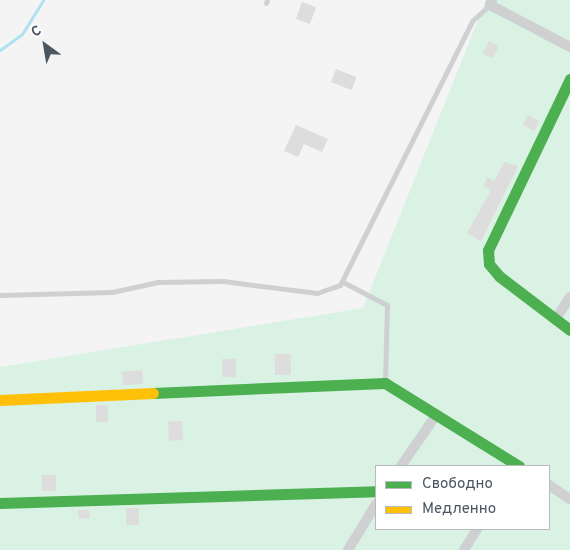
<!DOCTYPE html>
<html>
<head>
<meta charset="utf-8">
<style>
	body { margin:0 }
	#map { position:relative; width:570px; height:550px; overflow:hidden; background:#f4f4f4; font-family:Overpass,sans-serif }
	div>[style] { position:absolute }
	.green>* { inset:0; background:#d9f2e3 }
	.stream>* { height:3px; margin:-1.5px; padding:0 1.5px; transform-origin:1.5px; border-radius:1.5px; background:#aee2f0 }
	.building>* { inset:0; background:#ddddde; transform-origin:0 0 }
	.lane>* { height:5px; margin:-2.5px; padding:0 2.5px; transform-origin:2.5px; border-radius:2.5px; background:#ced0d2 }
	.street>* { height:10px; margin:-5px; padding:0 5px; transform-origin:5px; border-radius:5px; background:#ced0d2 }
	.fast>* { height:11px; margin:-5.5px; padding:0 5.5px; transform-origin:5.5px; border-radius:5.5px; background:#4caf50 }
	.slow>* { height:11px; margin:-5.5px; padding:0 5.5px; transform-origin:5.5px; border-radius:5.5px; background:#ffc107 }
	span { translate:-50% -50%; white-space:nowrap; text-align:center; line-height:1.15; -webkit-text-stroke:5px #fff; paint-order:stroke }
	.legend { position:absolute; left:375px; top:465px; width:175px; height:65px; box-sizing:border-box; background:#fff; border:1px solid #b7bbc0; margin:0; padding:6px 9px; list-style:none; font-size:15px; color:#4a5661 }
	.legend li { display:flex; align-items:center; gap:10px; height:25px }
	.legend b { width:25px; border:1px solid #b7bbc0 }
	.north { position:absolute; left:20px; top:20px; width:50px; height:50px; -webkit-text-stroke:4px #fff; paint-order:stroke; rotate:328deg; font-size:14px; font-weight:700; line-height:20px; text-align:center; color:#4a5661 }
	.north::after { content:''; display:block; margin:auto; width:18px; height:22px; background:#4a5661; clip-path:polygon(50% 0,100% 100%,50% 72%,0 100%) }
</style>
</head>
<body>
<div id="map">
	<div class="green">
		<div style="clip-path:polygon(evenodd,486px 0,570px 0,570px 550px,0 550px,0 367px,363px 308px,486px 0,376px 466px,549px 466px,549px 529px,376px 529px,376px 466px)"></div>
	</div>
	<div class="stream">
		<div style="left:0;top:50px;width:27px;rotate:-36deg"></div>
		<div style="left:22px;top:34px;width:40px;rotate:-58deg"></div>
	</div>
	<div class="building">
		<div style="left:302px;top:2px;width:15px;height:18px;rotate:20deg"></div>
		<div style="left:489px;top:41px;width:11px;height:14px;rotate:27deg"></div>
		<div style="left:336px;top:69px;width:22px;height:14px;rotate:21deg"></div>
		<div style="left:528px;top:115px;width:13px;height:11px;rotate:29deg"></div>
		<div style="clip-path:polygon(296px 125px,328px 139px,322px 152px,304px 144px,298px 157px,284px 151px)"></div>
		<div style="clip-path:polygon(504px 162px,518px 166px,481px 241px,467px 233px,491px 190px,483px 186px,487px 177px,494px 181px)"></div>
		<div style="left:275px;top:354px;width:16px;height:21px"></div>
		<div style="left:222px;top:359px;width:14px;height:18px"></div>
		<div style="left:142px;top:370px;width:14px;height:20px;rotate:86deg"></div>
		<div style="left:96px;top:405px;width:12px;height:17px"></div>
		<div style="left:182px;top:421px;width:19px;height:14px;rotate:87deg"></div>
		<div style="left:56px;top:475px;width:16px;height:14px;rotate:90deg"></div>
		<div style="left:126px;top:508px;width:13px;height:17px"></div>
		<div style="clip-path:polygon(78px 510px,89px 510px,90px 518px,79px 519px)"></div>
	</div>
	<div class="lane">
		<div style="left:266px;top:3px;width:3px;rotate:-72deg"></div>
		<div style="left:343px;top:282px;width:50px;rotate:27.6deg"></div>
		<div style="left:387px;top:305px;width:77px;rotate:91.5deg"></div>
		<div style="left:0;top:295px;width:112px;rotate:-1.5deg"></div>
		<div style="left:112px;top:292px;width:47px;rotate:-12.3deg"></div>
		<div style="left:158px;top:282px;width:65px;rotate:-0.9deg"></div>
		<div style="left:223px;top:281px;width:95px;rotate:7.3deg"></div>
		<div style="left:317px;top:293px;width:24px;rotate:-19deg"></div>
		<div style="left:340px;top:285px;width:295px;rotate:-63.4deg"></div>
		<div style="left:472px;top:21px;width:24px;rotate:-42deg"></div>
	</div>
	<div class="street">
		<div style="left:492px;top:0;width:5px;rotate:112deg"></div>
		<div style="left:490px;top:5px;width:90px;rotate:27.7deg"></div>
		<div style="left:555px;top:320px;width:27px;rotate:-57deg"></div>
		<div style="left:401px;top:466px;width:63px;rotate:-55.3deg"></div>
		<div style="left:549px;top:485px;width:25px;rotate:34deg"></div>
		<div style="left:348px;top:550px;width:54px;rotate:-58.7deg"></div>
		<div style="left:464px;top:550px;width:25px;rotate:-58deg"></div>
	</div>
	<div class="fast">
		<div style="left:570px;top:79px;width:190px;rotate:115.6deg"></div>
		<div style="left:488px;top:250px;width:14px;rotate:86deg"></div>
		<div style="left:489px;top:264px;width:16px;rotate:50deg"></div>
		<div style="left:499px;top:276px;width:89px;rotate:37.3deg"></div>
		<div style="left:153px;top:393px;width:232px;rotate:-2.5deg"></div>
		<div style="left:385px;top:383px;width:158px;rotate:31.8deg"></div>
		<div style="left:0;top:503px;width:376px;rotate:-1.8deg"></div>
	</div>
	<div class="slow">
		<div style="left:0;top:400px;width:153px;rotate:-2.6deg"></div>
	</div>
	<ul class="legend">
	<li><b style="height:6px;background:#4caf50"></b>Свободно</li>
	<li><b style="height:6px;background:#ffc107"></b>Медленно</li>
	</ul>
	<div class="north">С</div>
</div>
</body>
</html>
